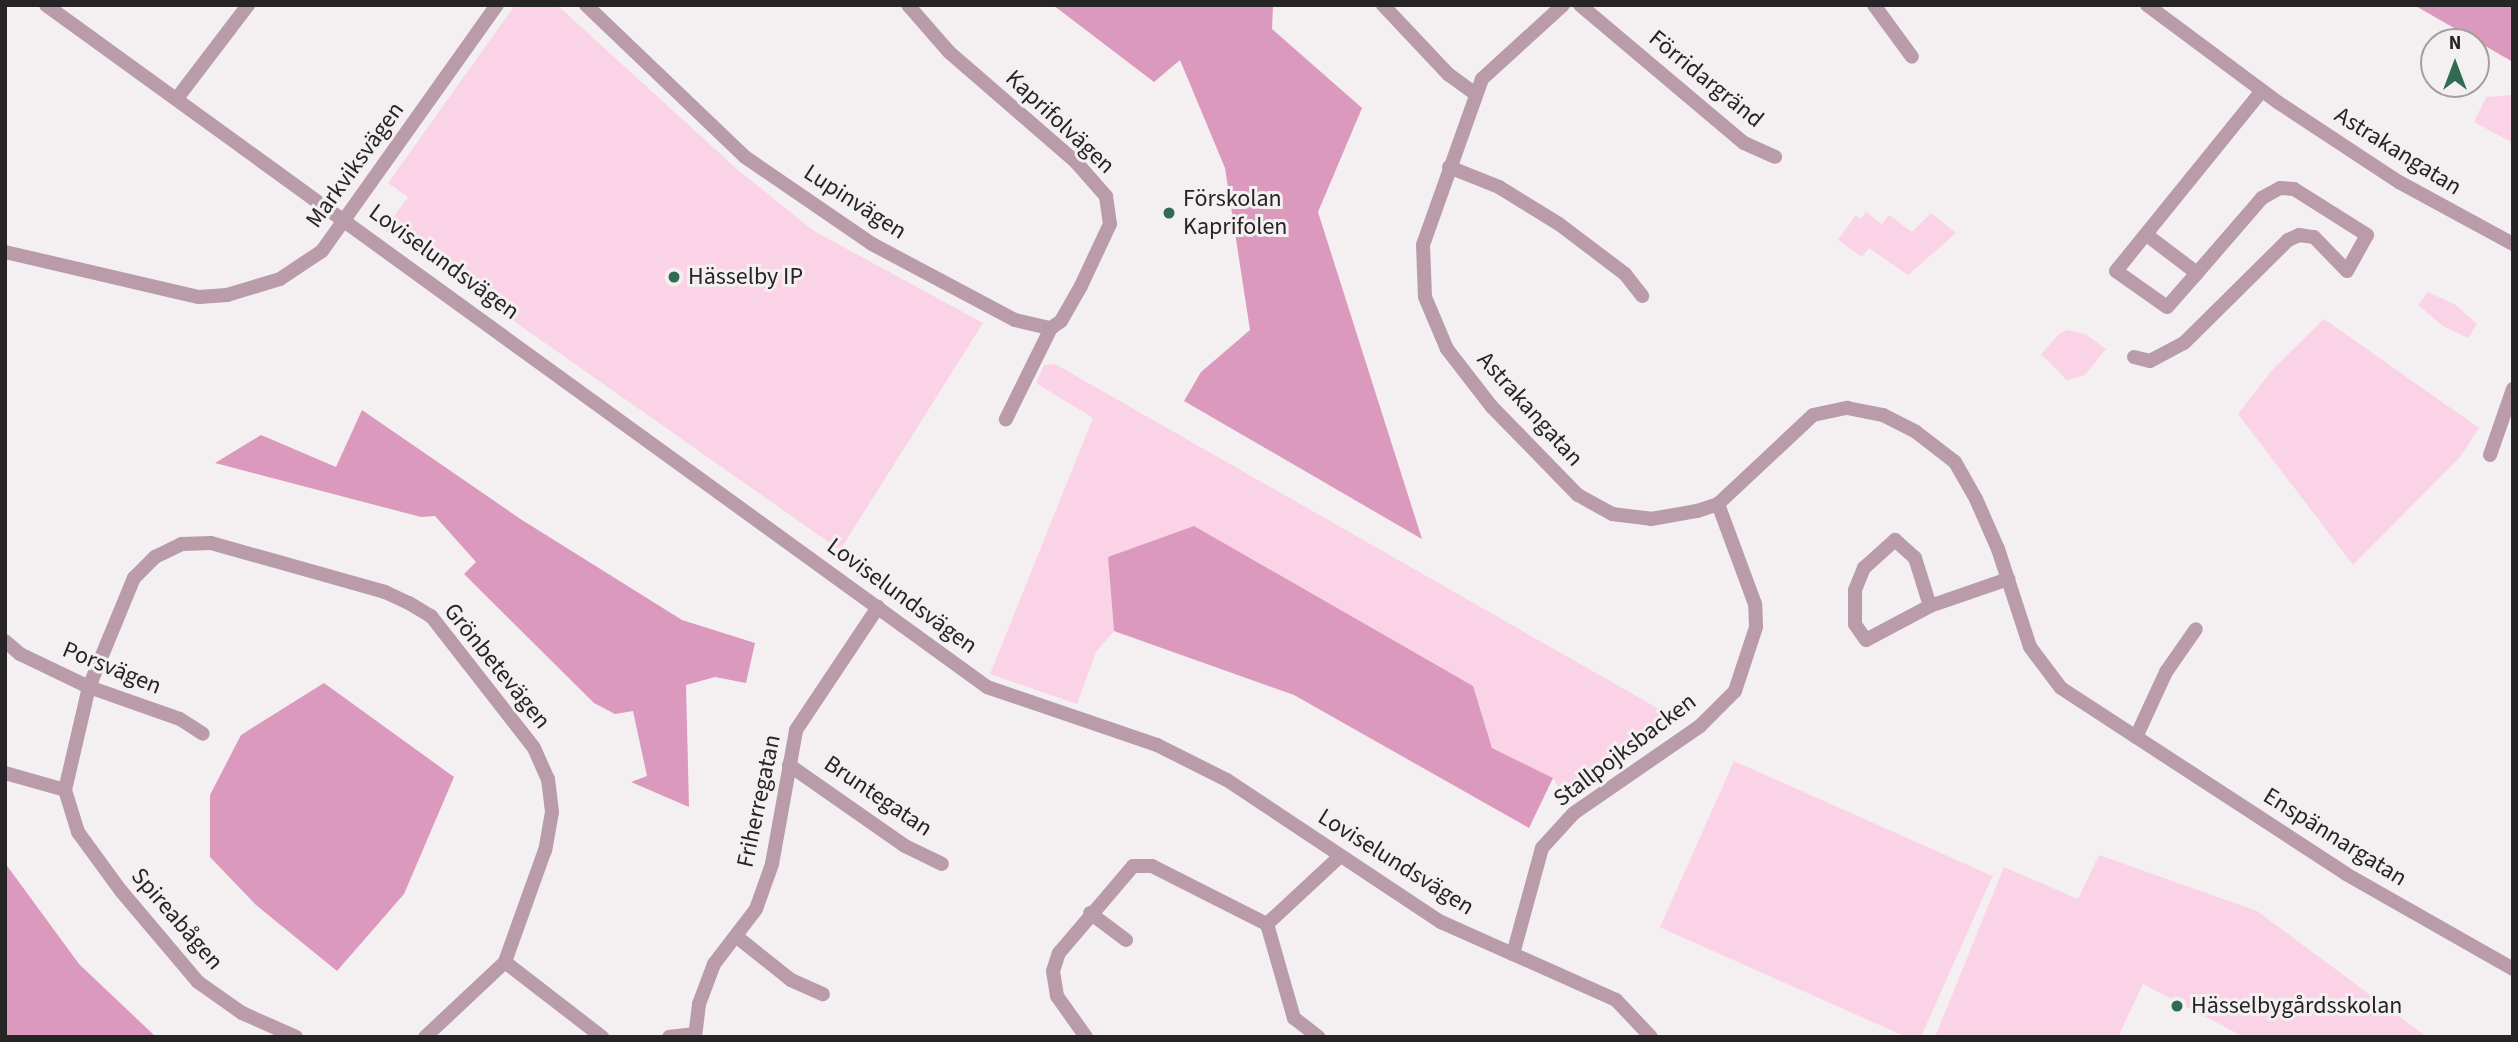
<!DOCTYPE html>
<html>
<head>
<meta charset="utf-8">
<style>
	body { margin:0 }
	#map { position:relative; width:2518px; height:1042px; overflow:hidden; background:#f4eff1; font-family:"Source Sans 3",sans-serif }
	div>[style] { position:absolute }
	.green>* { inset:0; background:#fbd3e7; transform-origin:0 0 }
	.forest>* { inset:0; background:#dc99be }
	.minor>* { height:14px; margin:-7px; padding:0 7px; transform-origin:7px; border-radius:7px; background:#b99baa }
	.dots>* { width:19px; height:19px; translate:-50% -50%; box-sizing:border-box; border:4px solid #f4eff1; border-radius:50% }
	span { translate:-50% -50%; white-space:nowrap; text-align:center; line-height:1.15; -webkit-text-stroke:6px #f4eff1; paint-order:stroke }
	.street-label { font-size:24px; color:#262425 }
	.poi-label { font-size:24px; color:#262425 }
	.left { translate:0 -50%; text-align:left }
	.frame { position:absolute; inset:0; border:7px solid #262425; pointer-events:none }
	.north { position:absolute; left:2420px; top:28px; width:70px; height:70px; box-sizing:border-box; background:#f4eff1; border:2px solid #a29e9f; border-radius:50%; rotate:0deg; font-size:19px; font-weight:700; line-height:28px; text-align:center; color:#262425 }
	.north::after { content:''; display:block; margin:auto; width:24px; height:32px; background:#316b54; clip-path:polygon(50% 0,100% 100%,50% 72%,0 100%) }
</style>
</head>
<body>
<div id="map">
	<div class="green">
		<div style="clip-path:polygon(515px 5px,557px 5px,738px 170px,814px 231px,983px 323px,840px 550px,384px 230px,408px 197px,388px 183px)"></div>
		<div style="clip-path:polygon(2513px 95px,2513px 143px,2474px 122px,2486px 97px)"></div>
		<div style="clip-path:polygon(1866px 212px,1882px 224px,1889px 215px,1912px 232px,1931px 213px,1956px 233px,1908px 275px,1869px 248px,1862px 257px,1838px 240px,1856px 215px,1861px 219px)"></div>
		<div style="clip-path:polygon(2428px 292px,2456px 305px,2477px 324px,2468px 338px,2443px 326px,2418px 305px)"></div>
		<div style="clip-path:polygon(2324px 319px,2479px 428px,2460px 457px,2353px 565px,2238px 414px,2273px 369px)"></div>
		<div style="clip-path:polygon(2068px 330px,2085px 334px,2106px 349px,2085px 375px,2067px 380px,2041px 354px,2060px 333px)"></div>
		<div style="clip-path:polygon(1055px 364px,1680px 721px,1567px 803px,1553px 778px,1492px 748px,1472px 686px,1108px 557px,1114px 631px,1096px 652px,1077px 704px,990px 674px,1093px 418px,1036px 383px,1044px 365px)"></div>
		<div style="left:1734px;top:761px;width:283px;height:182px;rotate:24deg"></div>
		<div style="clip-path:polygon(2099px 855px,2257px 911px,2427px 1037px,2244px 1037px,2143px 984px,2118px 1037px,1935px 1037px,2004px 867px,2078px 899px)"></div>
	</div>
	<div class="forest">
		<div style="clip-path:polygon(1053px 5px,1273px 5px,1272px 29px,1362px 108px,1318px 212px,1422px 539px,1184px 401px,1201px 372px,1250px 330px,1225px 168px,1180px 60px,1154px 82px)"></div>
		<div style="clip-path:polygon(2414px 5px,2513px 5px,2513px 62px)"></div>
		<div style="clip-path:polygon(362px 410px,522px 520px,682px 620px,755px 643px,746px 683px,715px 677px,686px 685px,689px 807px,631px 782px,647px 776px,633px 711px,615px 714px,594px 703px,464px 574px,476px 562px,435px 516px,421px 517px,215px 463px,261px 435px,336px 467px)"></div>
		<div style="clip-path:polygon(1194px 526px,1473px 686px,1492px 748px,1553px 778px,1529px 828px,1294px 695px,1114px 631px,1108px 557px)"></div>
		<div style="clip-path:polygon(324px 683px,454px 777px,404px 894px,337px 971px,256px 905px,210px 857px,210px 795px,241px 735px)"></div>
		<div style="clip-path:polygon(5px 863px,79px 964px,156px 1037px,5px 1037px)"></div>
	</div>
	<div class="minor">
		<div style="left:46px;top:5px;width:1162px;rotate:35.93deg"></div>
		<div style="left:987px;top:687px;width:180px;rotate:18.8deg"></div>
		<div style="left:1157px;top:745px;width:78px;rotate:26.6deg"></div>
		<div style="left:1227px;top:780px;width:257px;rotate:33.6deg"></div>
		<div style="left:1441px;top:922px;width:192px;rotate:24deg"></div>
		<div style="left:1616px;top:1000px;width:51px;rotate:46.6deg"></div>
		<div style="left:586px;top:5px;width:220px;rotate:43.7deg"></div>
		<div style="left:745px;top:157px;width:154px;rotate:34.4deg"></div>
		<div style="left:872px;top:244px;width:162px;rotate:28deg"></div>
		<div style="left:1015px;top:320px;width:37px;rotate:13deg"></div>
		<div style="left:908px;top:5px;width:62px;rotate:48.9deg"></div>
		<div style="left:949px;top:52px;width:168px;rotate:40.9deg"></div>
		<div style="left:1076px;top:162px;width:45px;rotate:48.6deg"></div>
		<div style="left:1106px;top:196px;width:28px;rotate:82deg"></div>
		<div style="left:1110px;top:224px;width:68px;rotate:115.1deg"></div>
		<div style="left:1081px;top:286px;width:40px;rotate:119.7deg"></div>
		<div style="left:1061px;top:321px;width:12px;rotate:145deg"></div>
		<div style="left:1051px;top:328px;width:102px;rotate:116.3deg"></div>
		<div style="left:1383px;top:5px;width:95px;rotate:46.7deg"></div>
		<div style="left:1448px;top:74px;width:32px;rotate:36deg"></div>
		<div style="left:1563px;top:5px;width:110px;rotate:137.6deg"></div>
		<div style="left:1482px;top:79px;width:176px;rotate:109.6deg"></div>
		<div style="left:1423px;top:245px;width:52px;rotate:87.8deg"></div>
		<div style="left:1425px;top:297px;width:56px;rotate:67.1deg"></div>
		<div style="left:1447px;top:349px;width:73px;rotate:52.2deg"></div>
		<div style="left:1492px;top:407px;width:123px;rotate:45.7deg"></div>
		<div style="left:1578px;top:495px;width:39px;rotate:29deg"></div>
		<div style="left:1612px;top:514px;width:39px;rotate:7deg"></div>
		<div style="left:1651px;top:519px;width:47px;rotate:-9.9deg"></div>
		<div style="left:1697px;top:511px;width:22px;rotate:-18deg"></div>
		<div style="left:1718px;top:504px;width:130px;rotate:-43.1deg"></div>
		<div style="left:1813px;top:415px;width:35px;rotate:-12deg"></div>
		<div style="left:1847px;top:408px;width:37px;rotate:11deg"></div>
		<div style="left:1883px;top:415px;width:37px;rotate:27deg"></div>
		<div style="left:1916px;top:432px;width:49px;rotate:37.6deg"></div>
		<div style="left:1955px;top:462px;width:43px;rotate:60.4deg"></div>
		<div style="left:1976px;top:499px;width:55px;rotate:66.3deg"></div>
		<div style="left:1998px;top:549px;width:103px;rotate:71.9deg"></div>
		<div style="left:2030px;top:647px;width:51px;rotate:52.9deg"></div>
		<div style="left:2061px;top:688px;width:340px;rotate:33.1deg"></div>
		<div style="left:2346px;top:874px;width:192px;rotate:29.6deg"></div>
		<div style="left:1580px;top:5px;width:214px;rotate:40.1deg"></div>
		<div style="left:1744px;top:143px;width:34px;rotate:24deg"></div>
		<div style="left:1874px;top:5px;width:64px;rotate:53.8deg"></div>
		<div style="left:2147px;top:5px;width:164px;rotate:36.6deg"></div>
		<div style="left:2279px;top:103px;width:144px;rotate:33.4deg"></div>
		<div style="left:2399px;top:182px;width:130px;rotate:28.5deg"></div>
		<div style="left:178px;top:97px;width:116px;rotate:-52.7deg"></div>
		<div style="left:1449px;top:167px;width:54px;rotate:21.8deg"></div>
		<div style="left:1499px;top:187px;width:70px;rotate:31.7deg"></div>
		<div style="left:1559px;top:224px;width:83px;rotate:37.1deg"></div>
		<div style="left:1625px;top:274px;width:28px;rotate:52deg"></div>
		<div style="left:2148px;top:236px;width:61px;rotate:37.1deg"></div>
		<div style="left:2197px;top:273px;width:45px;rotate:131.4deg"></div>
		<div style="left:2167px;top:307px;width:62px;rotate:-144.8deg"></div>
		<div style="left:2116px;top:271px;width:232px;rotate:-51deg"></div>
		<div style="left:5px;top:252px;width:199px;rotate:13.1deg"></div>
		<div style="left:199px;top:297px;width:28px;rotate:-4deg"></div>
		<div style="left:227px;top:295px;width:55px;rotate:-16.8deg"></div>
		<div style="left:280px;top:279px;width:50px;rotate:-33.7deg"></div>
		<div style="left:322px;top:251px;width:302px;rotate:-54.6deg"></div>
		<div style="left:2134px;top:357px;width:16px;rotate:14deg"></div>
		<div style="left:2150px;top:361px;width:38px;rotate:-28deg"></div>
		<div style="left:2184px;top:343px;width:146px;rotate:-44.7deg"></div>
		<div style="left:2288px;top:240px;width:12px;rotate:-24deg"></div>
		<div style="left:2299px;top:235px;width:15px;rotate:8deg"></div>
		<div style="left:2314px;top:237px;width:47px;rotate:45.9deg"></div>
		<div style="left:2347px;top:271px;width:41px;rotate:-60.9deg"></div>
		<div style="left:2367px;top:235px;width:86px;rotate:-147.8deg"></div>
		<div style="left:2294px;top:189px;width:14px;rotate:-176deg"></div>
		<div style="left:2280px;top:188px;width:21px;rotate:151deg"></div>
		<div style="left:2262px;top:198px;width:99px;rotate:130.9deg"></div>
		<div style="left:2490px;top:455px;width:70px;rotate:-70.8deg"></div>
		<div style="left:1930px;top:606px;width:72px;rotate:152deg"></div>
		<div style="left:1866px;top:640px;width:19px;rotate:-125deg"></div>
		<div style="left:1855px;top:624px;width:34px;rotate:-90deg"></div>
		<div style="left:1855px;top:590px;width:24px;rotate:-68deg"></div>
		<div style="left:1864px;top:568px;width:42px;rotate:-42.1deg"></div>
		<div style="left:1895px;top:540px;width:27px;rotate:42deg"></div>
		<div style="left:1915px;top:558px;width:50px;rotate:72.6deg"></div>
		<div style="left:1930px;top:606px;width:83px;rotate:-19.1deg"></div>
		<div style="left:5px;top:641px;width:20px;rotate:41deg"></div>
		<div style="left:20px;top:654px;width:76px;rotate:25.6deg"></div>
		<div style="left:89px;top:687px;width:96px;rotate:19.4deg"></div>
		<div style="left:180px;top:719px;width:27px;rotate:33deg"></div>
		<div style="left:2136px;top:737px;width:72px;rotate:-65.2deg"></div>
		<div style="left:2166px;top:672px;width:52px;rotate:-55.1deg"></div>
		<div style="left:789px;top:765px;width:141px;rotate:34.9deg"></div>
		<div style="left:905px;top:846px;width:41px;rotate:25.9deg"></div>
		<div style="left:5px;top:773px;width:62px;rotate:15.8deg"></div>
		<div style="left:1090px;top:913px;width:45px;rotate:36.9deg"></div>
		<div style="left:1267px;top:924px;width:98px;rotate:74deg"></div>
		<div style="left:1294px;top:1018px;width:31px;rotate:38deg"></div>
		<div style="left:1267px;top:924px;width:98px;rotate:-42.9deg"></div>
		<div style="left:737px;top:937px;width:69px;rotate:38.5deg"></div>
		<div style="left:791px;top:980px;width:35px;rotate:24deg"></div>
		<div style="left:1513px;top:954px;width:110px;rotate:-74.7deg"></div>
		<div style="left:1542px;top:848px;width:47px;rotate:-47.6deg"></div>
		<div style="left:1574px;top:813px;width:153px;rotate:-34.6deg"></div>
		<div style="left:1700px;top:726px;width:49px;rotate:-45deg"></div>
		<div style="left:1735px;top:691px;width:67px;rotate:-71.8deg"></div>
		<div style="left:1756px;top:627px;width:23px;rotate:-92deg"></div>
		<div style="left:1755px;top:604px;width:107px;rotate:-110.3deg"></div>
		<div style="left:505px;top:962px;width:123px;rotate:37.7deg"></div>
		<div style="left:296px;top:1037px;width:59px;rotate:-156deg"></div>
		<div style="left:242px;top:1013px;width:54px;rotate:-144.8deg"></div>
		<div style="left:198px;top:982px;width:119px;rotate:-130.2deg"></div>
		<div style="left:121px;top:891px;width:73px;rotate:-126.1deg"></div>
		<div style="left:78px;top:832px;width:44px;rotate:-107.2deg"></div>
		<div style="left:65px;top:790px;width:106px;rotate:-76.9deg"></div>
		<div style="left:89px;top:687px;width:118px;rotate:-67.6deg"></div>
		<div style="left:134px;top:578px;width:30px;rotate:-45deg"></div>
		<div style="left:155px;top:557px;width:30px;rotate:-26deg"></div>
		<div style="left:182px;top:544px;width:29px;rotate:-2deg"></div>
		<div style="left:211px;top:543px;width:181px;rotate:15.7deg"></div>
		<div style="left:385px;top:592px;width:26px;rotate:25deg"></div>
		<div style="left:409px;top:603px;width:26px;rotate:31deg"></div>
		<div style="left:431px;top:616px;width:167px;rotate:52deg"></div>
		<div style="left:534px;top:748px;width:34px;rotate:66deg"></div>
		<div style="left:548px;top:779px;width:33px;rotate:83deg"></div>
		<div style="left:552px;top:812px;width:39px;rotate:100deg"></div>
		<div style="left:545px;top:850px;width:119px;rotate:109.7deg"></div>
		<div style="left:505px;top:962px;width:110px;rotate:136.8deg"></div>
		<div style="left:669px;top:1037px;width:26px;rotate:-7deg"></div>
		<div style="left:695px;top:1037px;width:33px;rotate:-83deg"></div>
		<div style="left:699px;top:1004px;width:43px;rotate:-69.4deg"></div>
		<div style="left:714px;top:964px;width:69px;rotate:-52.6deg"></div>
		<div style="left:756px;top:909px;width:48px;rotate:-70.4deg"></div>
		<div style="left:772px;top:864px;width:136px;rotate:-79.8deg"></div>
		<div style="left:796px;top:730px;width:148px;rotate:-56.3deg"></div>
		<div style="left:1086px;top:1037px;width:50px;rotate:-125.3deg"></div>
		<div style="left:1057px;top:996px;width:25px;rotate:-99deg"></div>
		<div style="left:1053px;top:971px;width:19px;rotate:-72deg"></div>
		<div style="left:1059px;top:953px;width:114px;rotate:-49.6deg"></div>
		<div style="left:1133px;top:866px;width:19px"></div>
		<div style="left:1152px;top:866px;width:129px;rotate:26.8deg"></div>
	</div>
	<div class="dots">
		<div style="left:1169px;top:213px;background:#316b54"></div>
		<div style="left:674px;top:277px;background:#316b54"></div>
		<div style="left:2177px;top:1006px;background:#316b54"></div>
	</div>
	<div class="street-label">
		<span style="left:1706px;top:79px;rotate:39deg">Förridargränd</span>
		<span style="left:1060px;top:122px;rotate:43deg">Kaprifolvägen</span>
		<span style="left:2398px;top:151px;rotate:32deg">Astrakangatan</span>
		<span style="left:355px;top:165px;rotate:-54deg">Markviksvägen</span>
		<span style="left:855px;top:202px;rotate:33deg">Lupinvägen</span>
		<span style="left:444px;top:262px;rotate:36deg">Loviselundsvägen</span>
		<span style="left:1530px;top:409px;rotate:48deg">Astrakangatan</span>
		<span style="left:902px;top:596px;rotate:36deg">Loviselundsvägen</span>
		<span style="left:497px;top:666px;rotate:51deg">Grönbetevägen</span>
		<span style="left:112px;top:668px;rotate:22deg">Porsvägen</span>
		<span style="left:1625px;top:750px;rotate:-37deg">Stallpojksbacken</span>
		<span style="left:878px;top:796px;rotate:34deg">Bruntegatan</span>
		<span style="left:759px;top:801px;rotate:-78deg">Friherregatan</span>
		<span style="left:2335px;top:837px;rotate:32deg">Enspännargatan</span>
		<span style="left:1396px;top:862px;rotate:32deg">Loviselundsvägen</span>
		<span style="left:177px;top:919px;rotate:49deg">Spireabågen</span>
	</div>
	<div class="poi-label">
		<span class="left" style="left:1183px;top:213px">Förskolan<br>Kaprifolen</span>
		<span class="left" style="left:688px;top:277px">Hässelby IP</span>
		<span class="left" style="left:2191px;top:1006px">Hässelbygårdsskolan</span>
	</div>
	<div class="frame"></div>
	<div class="north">N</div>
</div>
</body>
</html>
